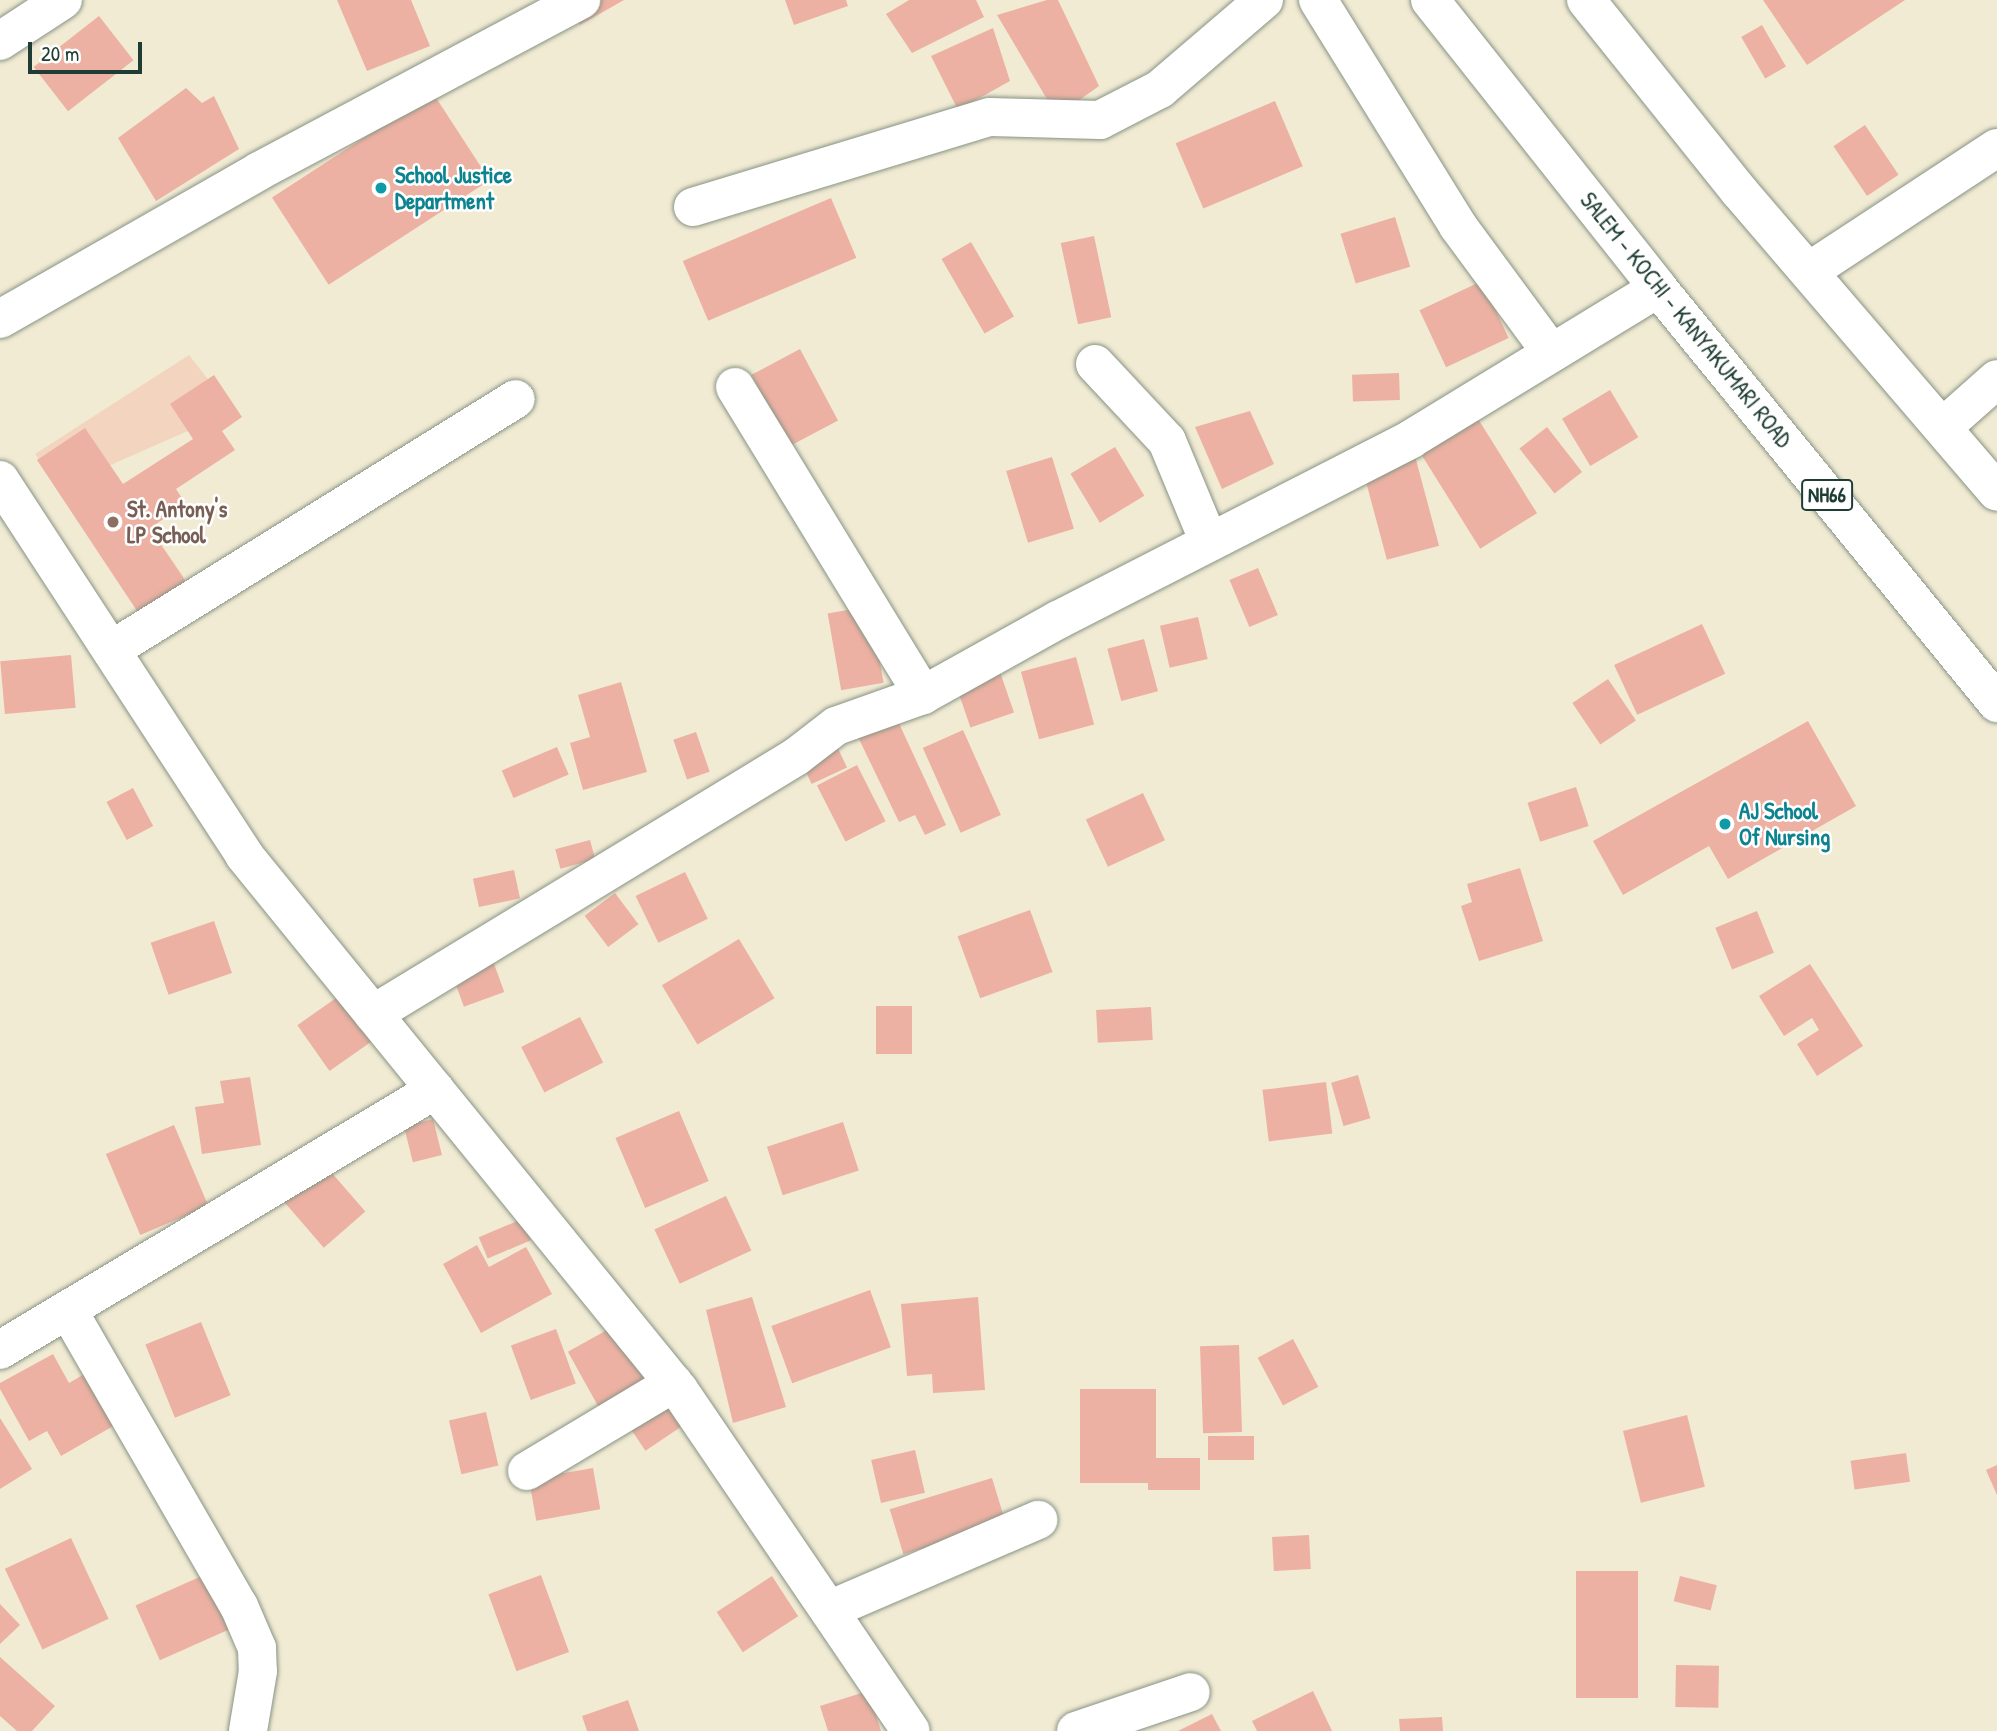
<!DOCTYPE html>
<html>
<head>
<meta charset="utf-8">
<style>
	body { margin:0 }
	#map { position:relative; width:1997px; height:1731px; overflow:hidden; background:#f1ebd4; font-family:"Patrick Hand",sans-serif }
	div>[style] { position:absolute }
	.built>* { inset:0; background:#f3d4be }
	.building>* { inset:0; background:#ecb1a3; transform-origin:0 0 }
	.roads { filter:drop-shadow(0 0 2px #889484) drop-shadow(0 0 2px #889484) }
	.minor>* { height:38px; margin:-19px; padding:0 19px; transform-origin:19px; border-radius:19px; background:#fff }
	.highway>* { height:38px; margin:-19px; padding:0 19px; transform-origin:19px; border-radius:19px; background:#fff }
	.dots>* { width:19px; height:19px; translate:-50% -50%; box-sizing:border-box; border:4px solid #fff; border-radius:50% }
	span { translate:-50% -50%; white-space:nowrap; text-align:center; line-height:1.15; -webkit-text-stroke:5px #fff; paint-order:stroke }
	.shield-label span { padding:2px 5px; background:#fff; border:2px solid; border-radius:5px; -webkit-text-stroke-width:0 }
	.shield-label { font-size:21px; color:#1f3d34; font-weight:700 }
	.culture-label { font-size:23px; color:#0d838f; font-weight:700 }
	.left { translate:0 -50%; text-align:left }
	.street-label { font-size:23px; color:#1f3d34 }
	.education-label { font-size:23px; color:#785e54; font-weight:700 }
	.scale { position:absolute; left:28px; top:42px; width:114px; height:32px; box-sizing:border-box; border:4px solid #1f3d34; border-top:0; padding-left:9px; font-size:21px; line-height:24px; white-space:nowrap; color:#1f3d34; -webkit-text-stroke:5px #fff; paint-order:stroke }
</style>
</head>
<body>
<div id="map">
	<div class="built">
		<div style="clip-path:polygon(189px 355px,233px 411px,106px 467px,184px 577px,143px 613px,35px 454px)"></div>
	</div>
	<div class="building">
		<div style="clip-path:polygon(337px 0,411px 0,430px 46px,367px 71px)"></div>
		<div style="clip-path:polygon(566px 0,624px 0,580px 25px)"></div>
		<div style="clip-path:polygon(785px 0,846px 0,848px 6px,794px 25px)"></div>
		<div style="clip-path:polygon(909px 0,976px 0,984px 17px,912px 53px,886px 14px)"></div>
		<div style="clip-path:polygon(1047px 0,1058px 0,1099px 86px,1057px 116px,997px 15px)"></div>
		<div style="clip-path:polygon(1763px 0,1905px 0,1807px 65px)"></div>
		<div style="left:99px;top:16px;width:56px;height:83px;rotate:52deg"></div>
		<div style="left:1762px;top:25px;width:48px;height:24px;rotate:60deg"></div>
		<div style="clip-path:polygon(993px 28px,1010px 81px,958px 110px,931px 56px)"></div>
		<div style="clip-path:polygon(186px 88px,202px 103px,214px 96px,239px 149px,156px 201px,118px 138px)"></div>
		<div style="left:433px;top:93px;width:104px;height:192px;rotate:57deg"></div>
		<div style="left:1275px;top:101px;width:71px;height:108px;rotate:67deg"></div>
		<div style="left:1865px;top:125px;width:60px;height:38px;rotate:56deg"></div>
		<div style="left:831px;top:198px;width:65px;height:161px;rotate:67deg"></div>
		<div style="left:1395px;top:217px;width:52px;height:57px;rotate:73deg"></div>
		<div style="left:1094px;top:236px;width:83px;height:34px;rotate:78deg"></div>
		<div style="left:971px;top:242px;width:86px;height:34px;rotate:60deg"></div>
		<div style="left:1482px;top:281px;width:63px;height:69px;rotate:65deg"></div>
		<div style="left:800px;top:349px;width:81px;height:55px;rotate:62deg"></div>
		<div style="left:1399px;top:373px;width:27px;height:47px;rotate:88deg"></div>
		<div style="clip-path:polygon(214px 375px,242px 417px,222px 431px,235px 450px,176px 489px,186px 504px,150px 528px,188px 585px,141px 617px,37px 460px,85px 428px,123px 484px,193px 439px,170px 404px)"></div>
		<div style="left:1610px;top:390px;width:55px;height:56px;rotate:59deg"></div>
		<div style="clip-path:polygon(1250px 411px,1274px 464px,1222px 489px,1195px 427px)"></div>
		<div style="left:1475px;top:414px;width:117px;height:67px;rotate:58deg"></div>
		<div style="left:1547px;top:427px;width:57px;height:35px;rotate:52deg"></div>
		<div style="left:1115px;top:447px;width:57px;height:52px;rotate:59deg"></div>
		<div style="left:1415px;top:456px;width:93px;height:54px;rotate:75deg"></div>
		<div style="left:1052px;top:457px;width:75px;height:48px;rotate:73deg"></div>
		<div style="left:1258px;top:568px;width:51px;height:31px;rotate:67deg"></div>
		<div style="left:870px;top:606px;width:78px;height:43px;rotate:80deg"></div>
		<div style="left:1198px;top:617px;width:43px;height:39px;rotate:77deg"></div>
		<div style="left:1702px;top:624px;width:55px;height:97px;rotate:65deg"></div>
		<div style="left:1144px;top:639px;width:54px;height:38px;rotate:75deg"></div>
		<div style="left:71px;top:655px;width:53px;height:71px;rotate:85deg"></div>
		<div style="left:1076px;top:657px;width:70px;height:57px;rotate:75deg"></div>
		<div style="left:999px;top:669px;width:46px;height:46px;rotate:71deg"></div>
		<div style="left:1608px;top:679px;width:50px;height:43px;rotate:56deg"></div>
		<div style="clip-path:polygon(621px 682px,647px 772px,583px 790px,570px 743px,590px 737px,578px 695px)"></div>
		<div style="clip-path:polygon(897px 719px,946px 825px,925px 835px,915px 815px,899px 822px,858px 737px)"></div>
		<div style="clip-path:polygon(1808px 721px,1856px 806px,1728px 879px,1709px 846px,1623px 895px,1593px 841px)"></div>
		<div style="left:963px;top:730px;width:93px;height:44px;rotate:66deg"></div>
		<div style="left:696px;top:732px;width:42px;height:24px;rotate:71deg"></div>
		<div style="left:836px;top:744px;width:26px;height:39px;rotate:65deg"></div>
		<div style="left:557px;top:747px;width:30px;height:60px;rotate:67deg"></div>
		<div style="left:857px;top:765px;width:63px;height:45px;rotate:63deg"></div>
		<div style="left:1576px;top:787px;width:41px;height:51px;rotate:72deg"></div>
		<div style="left:133px;top:788px;width:43px;height:30px;rotate:62deg"></div>
		<div style="left:1143px;top:793px;width:52px;height:63px;rotate:65deg"></div>
		<div style="left:590px;top:840px;width:20px;height:36px;rotate:75deg"></div>
		<div style="clip-path:polygon(1520px 868px,1543px 941px,1479px 961px,1461px 906px,1472px 902px,1467px 884px)"></div>
		<div style="left:514px;top:870px;width:29px;height:42px;rotate:78deg"></div>
		<div style="left:685px;top:872px;width:52px;height:55px;rotate:64deg"></div>
		<div style="left:615px;top:893px;width:39px;height:38px;rotate:53deg"></div>
		<div style="left:1030px;top:910px;width:66px;height:77px;rotate:70deg"></div>
		<div style="left:1757px;top:911px;width:45px;height:45px;rotate:68deg"></div>
		<div style="left:214px;top:921px;width:55px;height:67px;rotate:71deg"></div>
		<div style="left:739px;top:939px;width:69px;height:90px;rotate:59deg"></div>
		<div style="left:493px;top:961px;width:33px;height:43px;rotate:70deg"></div>
		<div style="clip-path:polygon(1810px 964px,1863px 1046px,1817px 1076px,1797px 1044px,1819px 1030px,1812px 1018px,1784px 1036px,1759px 996px)"></div>
		<div style="left:349px;top:989px;width:56px;height:63px;rotate:55deg"></div>
		<div style="left:876px;top:1006px;width:36px;height:48px"></div>
		<div style="left:1151px;top:1007px;width:33px;height:55px;rotate:87deg"></div>
		<div style="left:580px;top:1017px;width:51px;height:66px;rotate:63deg"></div>
		<div style="left:1358px;top:1075px;width:45px;height:28px;rotate:74deg"></div>
		<div style="clip-path:polygon(250px 1077px,261px 1145px,202px 1154px,195px 1107px,224px 1103px,220px 1081px)"></div>
		<div style="left:1326px;top:1082px;width:52px;height:64px;rotate:83deg"></div>
		<div style="left:679px;top:1111px;width:76px;height:69px;rotate:67deg"></div>
		<div style="left:433px;top:1119px;width:37px;height:30px;rotate:76deg"></div>
		<div style="left:843px;top:1122px;width:51px;height:80px;rotate:72deg"></div>
		<div style="left:174px;top:1125px;width:88px;height:74px;rotate:67deg"></div>
		<div style="left:324px;top:1164px;width:63px;height:55px;rotate:49deg"></div>
		<div style="left:726px;top:1196px;width:60px;height:79px;rotate:65deg"></div>
		<div style="left:522px;top:1219px;width:23px;height:47px;rotate:67deg"></div>
		<div style="clip-path:polygon(477px 1245px,489px 1267px,526px 1247px,552px 1294px,481px 1333px,443px 1264px)"></div>
		<div style="left:870px;top:1290px;width:61px;height:105px;rotate:70deg"></div>
		<div style="clip-path:polygon(752px 1297px,786px 1407px,733px 1423px,706px 1310px)"></div>
		<div style="clip-path:polygon(978px 1297px,985px 1390px,933px 1393px,932px 1374px,907px 1376px,901px 1304px)"></div>
		<div style="left:201px;top:1322px;width:79px;height:60px;rotate:68deg"></div>
		<div style="left:616px;top:1325px;width:63px;height:55px;rotate:61deg"></div>
		<div style="left:556px;top:1329px;width:58px;height:48px;rotate:70deg"></div>
		<div style="left:1293px;top:1339px;width:54px;height:40px;rotate:62deg"></div>
		<div style="left:1239px;top:1345px;width:87px;height:39px;rotate:88deg"></div>
		<div style="clip-path:polygon(53px 1354px,69px 1383px,86px 1373px,115px 1425px,61px 1456px,47px 1431px,29px 1441px,0 1389px,0 1383px)"></div>
		<div style="clip-path:polygon(1080px 1389px,1156px 1389px,1156px 1458px,1200px 1458px,1200px 1490px,1148px 1490px,1148px 1483px,1080px 1483px)"></div>
		<div style="left:674px;top:1393px;width:32px;height:56px;rotate:56deg"></div>
		<div style="left:486px;top:1412px;width:55px;height:38px;rotate:77deg"></div>
		<div style="left:1687px;top:1415px;width:74px;height:66px;rotate:76deg"></div>
		<div style="clip-path:polygon(0 1418px,32px 1469px,0 1489px)"></div>
		<div style="left:1254px;top:1436px;width:24px;height:46px;rotate:90deg"></div>
		<div style="left:915px;top:1450px;width:44px;height:45px;rotate:77deg"></div>
		<div style="left:1906px;top:1453px;width:29px;height:56px;rotate:82deg"></div>
		<div style="clip-path:polygon(1997px 1465px,1997px 1495px,1986px 1470px)"></div>
		<div style="left:593px;top:1468px;width:42px;height:65px;rotate:80deg"></div>
		<div style="left:992px;top:1478px;width:47px;height:107px;rotate:73deg"></div>
		<div style="left:1309px;top:1535px;width:34px;height:37px;rotate:87deg"></div>
		<div style="left:71px;top:1538px;width:89px;height:73px;rotate:65deg"></div>
		<div style="left:1576px;top:1571px;width:62px;height:127px"></div>
		<div style="left:204px;top:1575px;width:60px;height:75px;rotate:66deg"></div>
		<div style="left:541px;top:1575px;width:82px;height:56px;rotate:70deg"></div>
		<div style="left:772px;top:1576px;width:48px;height:66px;rotate:57deg"></div>
		<div style="left:1680px;top:1576px;width:38px;height:26px;rotate:14deg"></div>
		<div style="clip-path:polygon(0 1604px,20px 1625px,0 1644px)"></div>
		<div style="clip-path:polygon(0 1657px,55px 1706px,32px 1731px,17px 1731px,0 1716px)"></div>
		<div style="left:1676px;top:1665px;width:43px;height:42px;rotate:1deg"></div>
		<div style="clip-path:polygon(868px 1691px,881px 1731px,828px 1731px,820px 1706px)"></div>
		<div style="clip-path:polygon(1313px 1691px,1332px 1731px,1257px 1731px,1252px 1721px)"></div>
		<div style="clip-path:polygon(628px 1700px,639px 1731px,587px 1731px,582px 1716px)"></div>
		<div style="clip-path:polygon(1212px 1714px,1221px 1731px,1178px 1731px)"></div>
		<div style="clip-path:polygon(1442px 1717px,1443px 1731px,1400px 1731px,1399px 1719px)"></div>
	</div>
	<div class="roads">
		<div class="minor">
			<div style="left:1318px;top:0;width:266px;rotate:58.2deg"></div>
			<div style="left:1458px;top:226px;width:157px;rotate:53.6deg"></div>
			<div style="left:1586px;top:0;width:245px;rotate:51.3deg"></div>
			<div style="left:1739px;top:191px;width:396px;rotate:49.4deg"></div>
			<div style="left:0;top:41px;width:75px;rotate:-33.1deg"></div>
			<div style="left:693px;top:207px;width:310px;rotate:-16.9deg"></div>
			<div style="left:990px;top:117px;width:110px;rotate:1.6deg"></div>
			<div style="left:1100px;top:120px;width:68px;rotate:-27.3deg"></div>
			<div style="left:1160px;top:89px;width:137px;rotate:-40.6deg"></div>
			<div style="left:1811px;top:270px;width:222px;rotate:-33.3deg"></div>
			<div style="left:0;top:319px;width:298px;rotate:-29.7deg"></div>
			<div style="left:259px;top:171px;width:365px;rotate:-28deg"></div>
			<div style="left:1095px;top:364px;width:105px;rotate:46.9deg"></div>
			<div style="left:1167px;top:441px;width:109px;rotate:67.4deg"></div>
			<div style="left:735px;top:387px;width:361px;rotate:58.6deg"></div>
			<div style="left:1943px;top:427px;width:72px;rotate:-41.6deg"></div>
			<div style="left:0;top:480px;width:447px;rotate:56.9deg"></div>
			<div style="left:244px;top:855px;width:690px;rotate:50.89deg"></div>
			<div style="left:679px;top:1390px;width:412px;rotate:55.8deg"></div>
			<div style="left:111px;top:650px;width:476px;rotate:-31.8deg"></div>
			<div style="left:373px;top:1014px;width:496px;rotate:-31.3deg"></div>
			<div style="left:797px;top:756px;width:49px;rotate:-37.6deg"></div>
			<div style="left:836px;top:726px;width:92px;rotate:-19.6deg"></div>
			<div style="left:923px;top:695px;width:154px;rotate:-29.1deg"></div>
			<div style="left:1058px;top:620px;width:397px;rotate:-27.1deg"></div>
			<div style="left:1411px;top:439px;width:289px;rotate:-31.4deg"></div>
			<div style="left:69px;top:1312px;width:340px;rotate:60deg"></div>
			<div style="left:239px;top:1606px;width:46px;rotate:66.8deg"></div>
			<div style="left:257px;top:1648px;width:23px;rotate:88deg"></div>
			<div style="left:258px;top:1671px;width:61px;rotate:99.5deg"></div>
			<div style="left:0;top:1350px;width:507px;rotate:-30.87deg"></div>
			<div style="left:527px;top:1471px;width:171px;rotate:-30.9deg"></div>
			<div style="left:829px;top:1610px;width:228px;rotate:-23.3deg"></div>
			<div style="left:1076px;top:1731px;width:121px;rotate:-18.7deg"></div>
		</div>
		<div class="highway">
			<div style="left:1430px;top:0;width:367px;rotate:51.6deg"></div>
			<div style="left:1658px;top:288px;width:536px;rotate:50.76deg"></div>
		</div>
	</div>
	<div class="dots">
		<div style="left:381px;top:188px;background:#0f9aa8"></div>
		<div style="left:113px;top:522px;background:#8d6e63"></div>
		<div style="left:1725px;top:824px;background:#0f9aa8"></div>
	</div>
	<div class="shield-label">
		<span style="left:1827px;top:495px">NH66</span>
	</div>
	<div class="culture-label">
		<span class="left" style="left:395px;top:188px">School Justice<br>Department</span>
		<span class="left" style="left:1739px;top:824px">AJ School<br>Of Nursing</span>
	</div>
	<div class="street-label">
		<span style="left:1686px;top:320px;rotate:51deg">SALEM - KOCHI - KANYAKUMARI ROAD</span>
	</div>
	<div class="education-label">
		<span class="left" style="left:127px;top:522px">St. Antony's<br>LP School</span>
	</div>
	<div class="scale">20 m</div>
</div>
</body>
</html>
